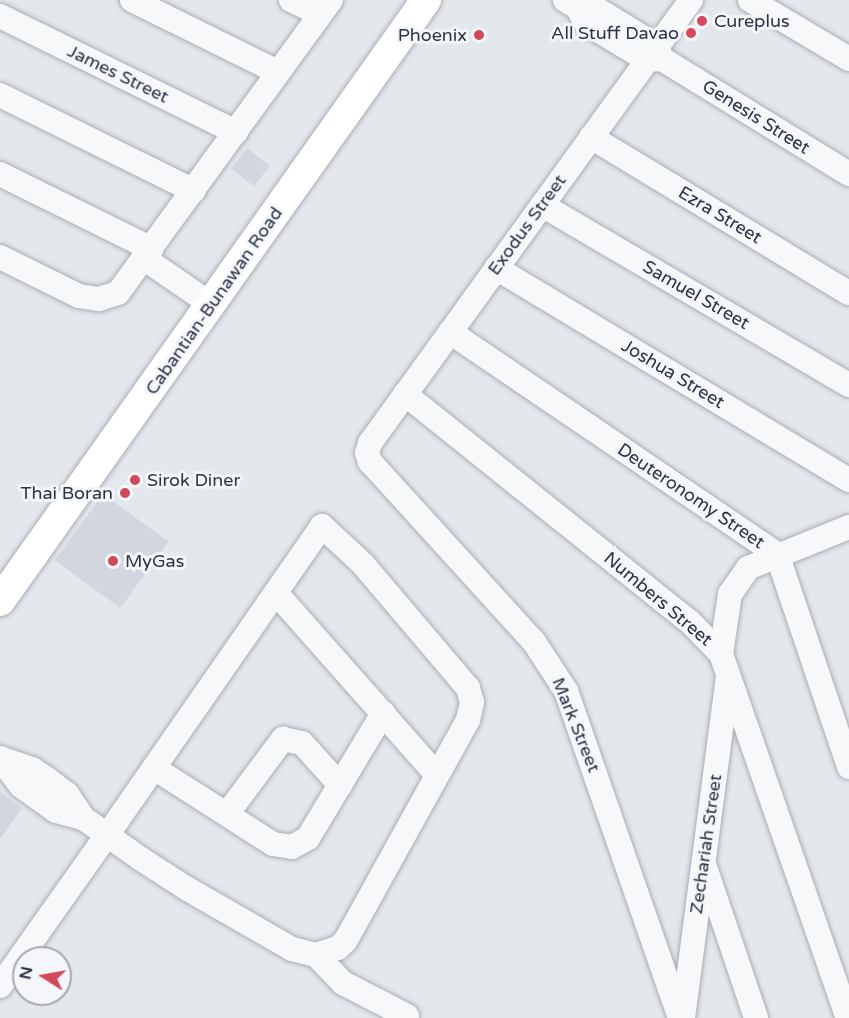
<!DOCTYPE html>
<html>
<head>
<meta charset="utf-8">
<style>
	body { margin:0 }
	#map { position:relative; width:849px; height:1018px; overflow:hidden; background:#e4e7ec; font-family:"Varela Round",sans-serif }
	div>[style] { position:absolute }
	.built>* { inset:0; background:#d2d6de; transform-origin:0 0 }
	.roads { filter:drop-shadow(0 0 2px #a9aeb7) drop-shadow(0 0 2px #a9aeb7) }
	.minor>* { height:24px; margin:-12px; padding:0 12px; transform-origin:12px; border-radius:12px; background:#f7f8fa }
	.major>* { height:30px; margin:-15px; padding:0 15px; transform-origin:15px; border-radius:15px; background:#fff }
	.dots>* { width:16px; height:16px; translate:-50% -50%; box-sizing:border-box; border:3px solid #f4f6f9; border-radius:50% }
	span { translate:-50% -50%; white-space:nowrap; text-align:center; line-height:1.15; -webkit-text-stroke:6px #f4f6f9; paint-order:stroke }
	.poi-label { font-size:18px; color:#2b3445 }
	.left { translate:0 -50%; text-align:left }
	.right { translate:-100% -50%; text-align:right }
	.street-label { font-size:18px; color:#2b3445 }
	.north { position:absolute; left:12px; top:946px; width:60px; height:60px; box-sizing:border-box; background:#f4f6f9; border:2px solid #a4a8b1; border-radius:50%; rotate:281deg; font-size:16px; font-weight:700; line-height:24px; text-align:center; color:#2b3445 }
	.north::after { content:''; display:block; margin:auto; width:21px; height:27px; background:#d1495b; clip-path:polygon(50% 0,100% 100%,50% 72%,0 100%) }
</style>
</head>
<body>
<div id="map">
	<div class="built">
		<div style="left:247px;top:148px;width:29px;height:26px;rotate:38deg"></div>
		<div style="left:103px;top:494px;width:81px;height:82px;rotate:36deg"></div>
		<div style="clip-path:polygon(0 792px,22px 808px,0 839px)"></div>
	</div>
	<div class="roads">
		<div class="minor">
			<div style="left:132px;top:0;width:163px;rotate:26.3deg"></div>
			<div style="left:291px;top:0;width:32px;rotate:26deg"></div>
			<div style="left:565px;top:0;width:14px;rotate:30deg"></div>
			<div style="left:577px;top:7px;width:18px;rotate:61deg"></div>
			<div style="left:586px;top:23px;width:71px;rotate:31.2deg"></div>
			<div style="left:647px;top:60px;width:15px;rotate:-4deg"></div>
			<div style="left:662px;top:59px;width:220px;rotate:31.6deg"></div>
			<div style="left:750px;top:0;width:115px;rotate:30.8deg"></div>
			<div style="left:577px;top:7px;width:18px;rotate:3deg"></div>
			<div style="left:595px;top:8px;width:73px;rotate:31.5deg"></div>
			<div style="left:657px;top:46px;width:14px;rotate:69deg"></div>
			<div style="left:0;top:16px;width:263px;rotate:26.2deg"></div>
			<div style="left:0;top:95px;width:216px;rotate:26.3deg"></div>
			<div style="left:591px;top:137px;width:301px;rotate:31.2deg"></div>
			<div style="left:0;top:174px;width:169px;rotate:26.3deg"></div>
			<div style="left:542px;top:205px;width:356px;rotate:30.4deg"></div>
			<div style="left:0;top:257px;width:88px;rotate:26.3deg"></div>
			<div style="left:79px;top:296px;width:20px;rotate:9deg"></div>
			<div style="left:99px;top:299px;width:20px;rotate:-18deg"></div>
			<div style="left:118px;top:293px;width:362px;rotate:-54deg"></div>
			<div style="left:145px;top:259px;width:81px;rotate:34.5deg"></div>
			<div style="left:496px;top:268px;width:412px;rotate:31deg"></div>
			<div style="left:450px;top:332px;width:395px;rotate:34.2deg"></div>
			<div style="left:777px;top:554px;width:225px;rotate:71.3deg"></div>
			<div style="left:405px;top:394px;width:365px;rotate:38.7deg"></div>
			<div style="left:690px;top:622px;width:45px;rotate:45.9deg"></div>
			<div style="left:721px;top:654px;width:386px;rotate:70.8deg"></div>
			<div style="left:276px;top:593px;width:243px;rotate:48.5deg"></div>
			<div style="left:721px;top:654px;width:61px;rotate:-81.5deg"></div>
			<div style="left:730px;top:594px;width:32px;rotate:-55deg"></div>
			<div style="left:748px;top:568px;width:109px;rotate:-22.1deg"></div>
			<div style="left:0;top:758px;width:35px;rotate:53deg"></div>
			<div style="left:21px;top:786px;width:43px;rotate:35.5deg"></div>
			<div style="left:56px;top:811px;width:28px;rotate:15deg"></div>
			<div style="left:83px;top:818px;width:29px;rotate:35deg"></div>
			<div style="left:107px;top:835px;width:42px;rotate:35.2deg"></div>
			<div style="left:141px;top:859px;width:54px;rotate:32.8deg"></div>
			<div style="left:186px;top:888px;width:122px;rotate:29.9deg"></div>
			<div style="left:292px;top:949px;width:25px;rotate:14deg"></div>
			<div style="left:316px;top:955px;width:23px;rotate:-18deg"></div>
			<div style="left:338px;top:948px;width:11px;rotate:-45deg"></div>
			<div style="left:346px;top:940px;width:252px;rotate:-61deg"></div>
			<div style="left:468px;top:720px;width:18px;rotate:-77deg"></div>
			<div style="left:472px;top:702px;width:15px;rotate:-106deg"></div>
			<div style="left:468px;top:688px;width:162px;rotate:-130.3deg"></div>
			<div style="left:363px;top:564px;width:56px;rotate:-137.2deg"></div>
			<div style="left:322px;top:526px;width:376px;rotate:124.8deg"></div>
			<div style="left:107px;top:835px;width:185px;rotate:125.3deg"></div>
			<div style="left:0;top:758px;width:34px;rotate:19deg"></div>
			<div style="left:32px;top:769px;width:18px;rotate:34deg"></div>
			<div style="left:47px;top:779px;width:25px;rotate:37deg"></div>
			<div style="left:67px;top:794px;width:29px;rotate:56deg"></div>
			<div style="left:154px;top:768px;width:141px;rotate:32.6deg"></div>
			<div style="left:273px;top:844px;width:19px;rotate:9deg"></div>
			<div style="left:292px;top:847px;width:18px;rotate:-29deg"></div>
			<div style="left:308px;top:838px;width:146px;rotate:-59deg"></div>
			<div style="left:227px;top:814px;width:94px;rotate:-53.3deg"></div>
			<div style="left:283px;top:739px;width:19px;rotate:12deg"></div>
			<div style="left:302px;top:743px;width:57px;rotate:47.9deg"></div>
			<div style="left:705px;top:867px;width:159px;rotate:71.3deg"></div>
			<div style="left:316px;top:955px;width:39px;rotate:46deg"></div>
			<div style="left:343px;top:983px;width:72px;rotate:27.3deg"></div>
			<div style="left:680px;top:1018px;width:346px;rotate:-109.2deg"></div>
			<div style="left:566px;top:691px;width:59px;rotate:-123.1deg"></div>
			<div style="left:534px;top:642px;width:244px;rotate:-132.3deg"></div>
			<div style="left:370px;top:462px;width:9px;rotate:-108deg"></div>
			<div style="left:367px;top:453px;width:10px;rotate:-73deg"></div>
			<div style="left:370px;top:443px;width:547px;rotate:-54.07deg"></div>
			<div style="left:683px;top:1018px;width:346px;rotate:-82.5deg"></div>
		</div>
		<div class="major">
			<div style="left:0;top:601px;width:737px;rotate:-54.67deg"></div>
		</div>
	</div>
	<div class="dots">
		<div style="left:702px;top:21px;background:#d1495b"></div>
		<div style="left:691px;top:33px;background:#d1495b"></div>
		<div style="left:479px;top:35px;background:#d1495b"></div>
		<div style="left:135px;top:480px;background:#d1495b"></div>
		<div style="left:125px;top:493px;background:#d1495b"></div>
		<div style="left:113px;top:561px;background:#d1495b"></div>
	</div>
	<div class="poi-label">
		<span class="left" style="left:714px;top:21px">Cureplus</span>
		<span class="right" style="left:679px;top:33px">All Stuff Davao</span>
		<span class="right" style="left:467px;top:35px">Phoenix</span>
		<span class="left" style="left:147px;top:480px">Sirok Diner</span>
		<span class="right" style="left:113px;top:493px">Thai Boran</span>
		<span class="left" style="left:125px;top:561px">MyGas</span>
	</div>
	<div class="street-label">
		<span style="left:118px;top:74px;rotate:26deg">James Street</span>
		<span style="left:756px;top:117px;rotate:32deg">Genesis Street</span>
		<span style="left:720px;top:215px;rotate:31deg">Ezra Street</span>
		<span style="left:527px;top:225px;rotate:-54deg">Exodus Street</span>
		<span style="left:696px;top:295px;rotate:30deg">Samuel Street</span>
		<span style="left:214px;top:301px;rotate:-55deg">Cabantian-Bunawan Road</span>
		<span style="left:673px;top:374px;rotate:31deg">Joshua Street</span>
		<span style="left:691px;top:496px;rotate:34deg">Deuteronomy Street</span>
		<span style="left:658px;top:599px;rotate:40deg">Numbers Street</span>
		<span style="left:576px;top:725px;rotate:68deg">Mark Street</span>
		<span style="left:706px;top:844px;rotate:-82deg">Zechariah Street</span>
	</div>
	<div class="north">N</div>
</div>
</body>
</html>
